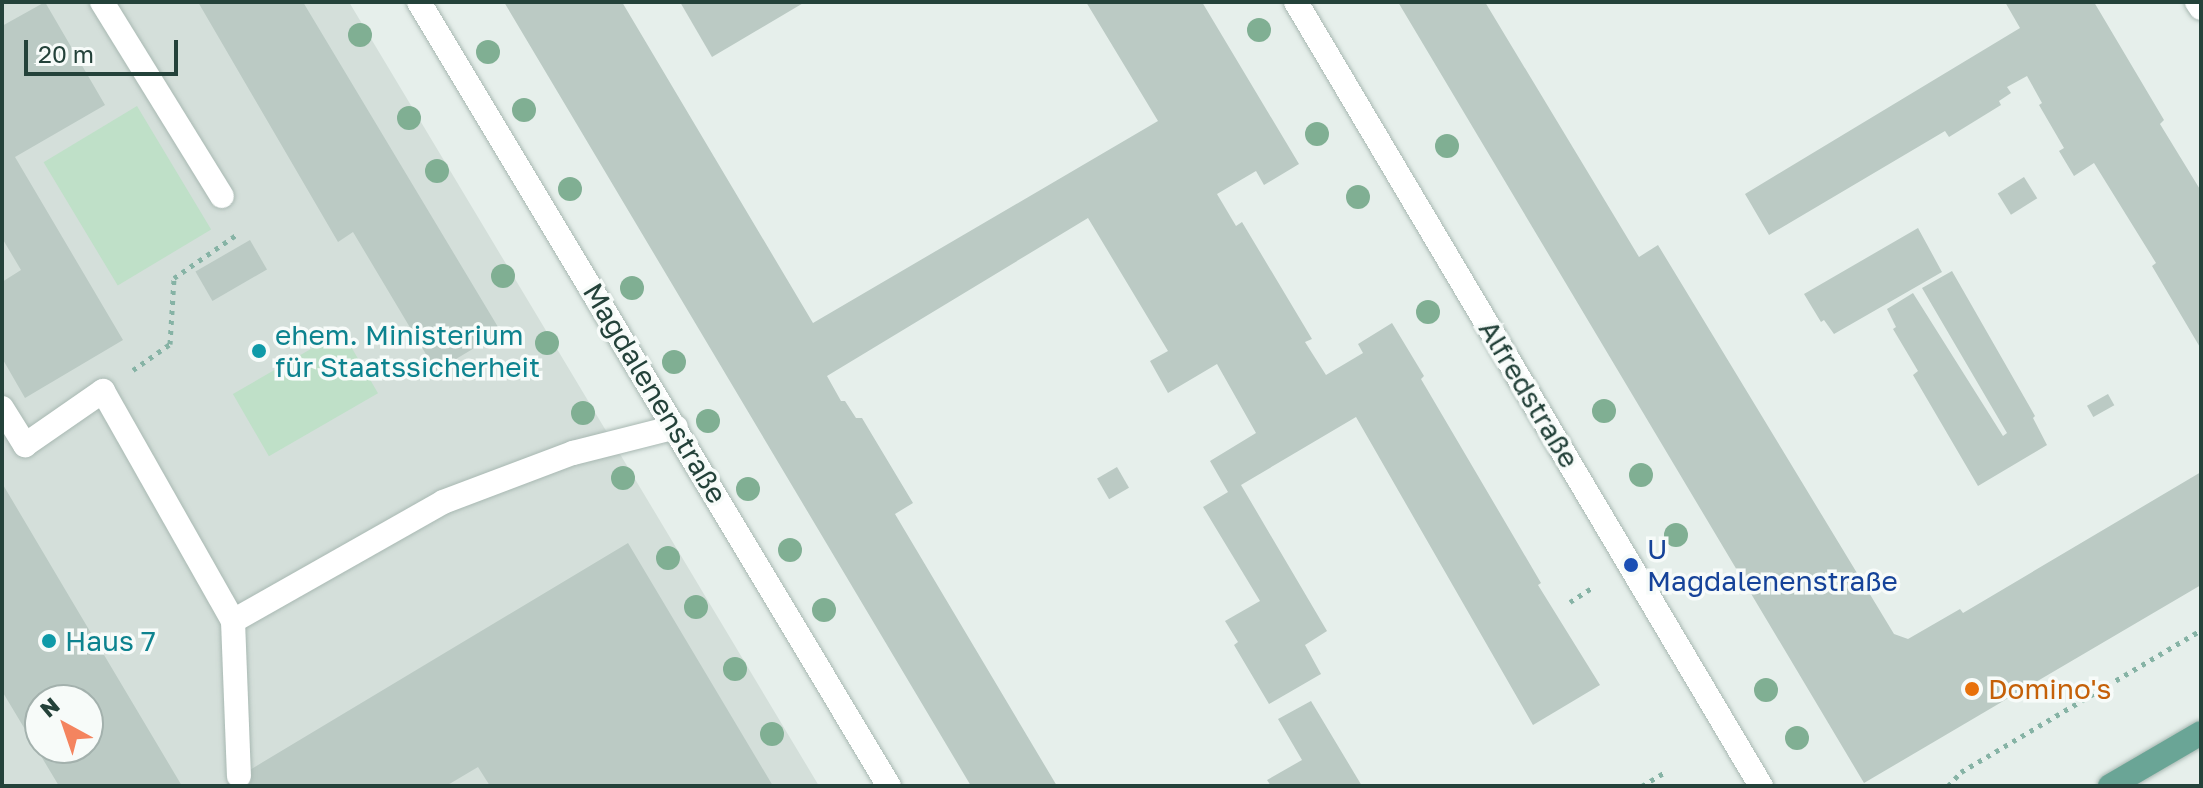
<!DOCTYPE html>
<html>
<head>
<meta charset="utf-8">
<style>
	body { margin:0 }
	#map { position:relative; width:2203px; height:788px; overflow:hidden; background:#e6efeb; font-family:"Golos Text",sans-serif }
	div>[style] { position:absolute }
	.built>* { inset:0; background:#d4dfda }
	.green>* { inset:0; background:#bfe0c8; transform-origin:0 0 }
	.building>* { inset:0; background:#bbcac4; transform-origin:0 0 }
	.path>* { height:5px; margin-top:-2.5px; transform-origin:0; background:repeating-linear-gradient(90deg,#86b3a5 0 4px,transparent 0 10px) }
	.roads { filter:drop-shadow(0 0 2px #a8b8b2) drop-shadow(0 0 2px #a8b8b2) }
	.minor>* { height:24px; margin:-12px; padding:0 12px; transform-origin:12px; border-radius:12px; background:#fff }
	.major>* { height:24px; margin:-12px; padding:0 12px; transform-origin:12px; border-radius:12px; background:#6aa596 }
	.trees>* { width:24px; height:24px; margin:-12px; border-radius:50%; background:#80af93 }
	.dots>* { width:22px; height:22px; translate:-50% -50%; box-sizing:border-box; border:4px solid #f7fbf9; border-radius:50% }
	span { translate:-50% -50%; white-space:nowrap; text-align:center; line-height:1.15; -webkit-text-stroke:7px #f7fbf9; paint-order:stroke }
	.culture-label { font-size:28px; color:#0d838f }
	.left { translate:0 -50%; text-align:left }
	.street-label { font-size:28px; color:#24423a }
	.transit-label { font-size:28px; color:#164399 }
	.food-label { font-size:28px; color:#c56008 }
	.frame { position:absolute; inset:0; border:4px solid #24423a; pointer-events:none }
	.north { position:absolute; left:24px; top:684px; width:80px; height:80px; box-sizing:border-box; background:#f7fbf9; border:2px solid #a3b1ad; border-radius:50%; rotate:320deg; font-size:22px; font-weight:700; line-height:32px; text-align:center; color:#24423a }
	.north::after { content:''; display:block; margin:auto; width:28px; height:36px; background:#f4845f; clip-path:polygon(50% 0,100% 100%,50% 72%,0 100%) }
	.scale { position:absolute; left:24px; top:40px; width:154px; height:36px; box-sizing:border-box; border:4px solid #24423a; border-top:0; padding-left:10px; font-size:24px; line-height:28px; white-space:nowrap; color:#24423a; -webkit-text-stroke:6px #f7fbf9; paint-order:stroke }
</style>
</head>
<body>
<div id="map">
	<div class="built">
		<div style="clip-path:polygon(evenodd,2px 2px,349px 2px,819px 786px,2px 786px,2px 2px,40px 700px,88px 700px,88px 748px,40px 748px,40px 700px)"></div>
	</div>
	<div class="green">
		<div style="left:137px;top:106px;width:144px;height:109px;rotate:59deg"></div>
		<div style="left:342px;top:331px;width:72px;height:126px;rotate:60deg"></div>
	</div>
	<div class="building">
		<div style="clip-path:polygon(45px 2px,105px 105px,15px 157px,123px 340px,25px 398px,2px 358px,2px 282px,21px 270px,2px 238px,2px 26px)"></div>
		<div style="clip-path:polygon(198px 2px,303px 2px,501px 332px,436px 371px,353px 232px,338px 242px)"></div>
		<div style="clip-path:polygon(504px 2px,622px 2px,813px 323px,1158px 121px,1086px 2px,1202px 2px,1299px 164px,1264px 185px,1256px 171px,1217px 194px,1236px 226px,1242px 222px,1312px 339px,1305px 342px,1326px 375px,1363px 353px,1358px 344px,1392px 323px,1424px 376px,1421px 379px,1541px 583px,1538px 585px,1600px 685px,1533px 725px,1356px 417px,1241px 485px,1327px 631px,1305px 645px,1321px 674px,1269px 704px,1234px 645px,1238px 642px,1225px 621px,1260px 601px,1203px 507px,1228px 492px,1210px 461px,1256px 433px,1217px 364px,1168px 393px,1150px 361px,1168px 351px,1088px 218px,827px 376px,841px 401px,845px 401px,856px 418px,862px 418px,913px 503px,895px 514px,1057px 786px,971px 786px)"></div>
		<div style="clip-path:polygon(680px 2px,805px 2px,712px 57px)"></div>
		<div style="clip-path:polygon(1398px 2px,1485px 2px,1639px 257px,1658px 245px,1894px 634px,1908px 639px,1960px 609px,1963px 613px,2201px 472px,2201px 585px,1864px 783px)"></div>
		<div style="clip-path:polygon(2005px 2px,2094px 2px,2164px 120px,2160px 124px,2201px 191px,2201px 349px,2152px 266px,2156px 263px,2094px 163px,2074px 176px,2059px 151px,2064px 148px,2039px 105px,2042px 103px,2027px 76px,2007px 87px,2011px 93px,1999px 101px,2001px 105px,1949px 137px,1945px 131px,1769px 235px,1745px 194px,2020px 28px)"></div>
		<div style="left:2024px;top:177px;width:25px;height:31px;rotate:58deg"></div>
		<div style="clip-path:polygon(1918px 228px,1942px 272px,1834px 334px,1824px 320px,1821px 322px,1804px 294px)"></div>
		<div style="left:250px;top:240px;width:34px;height:63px;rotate:60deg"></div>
		<div style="clip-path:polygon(1952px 271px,2035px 416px,2033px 418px,2047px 445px,1978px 486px,1913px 375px,1918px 371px,1893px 329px,1896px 327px,1887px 309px,1913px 293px,2003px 436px,2007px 433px,1922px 288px)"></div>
		<div style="left:2108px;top:394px;width:13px;height:24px;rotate:61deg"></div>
		<div style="left:1117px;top:467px;width:24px;height:23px;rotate:60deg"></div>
		<div style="clip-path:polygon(evenodd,2px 483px,66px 591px,182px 786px,59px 786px,2px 691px,2px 483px,40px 700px,88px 700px,88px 748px,40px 748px,40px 700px)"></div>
		<div style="clip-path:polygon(628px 543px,773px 786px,490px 786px,478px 767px,446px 786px,223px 786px)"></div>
		<div style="clip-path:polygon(1311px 701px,1362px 786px,1271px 786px,1267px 780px,1302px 760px,1278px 719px)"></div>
	</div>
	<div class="path">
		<div style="left:133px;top:370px;width:45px;rotate:-35.1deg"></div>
		<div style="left:170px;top:344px;width:66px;rotate:-86.5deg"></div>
		<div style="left:174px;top:278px;width:79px;rotate:-34.7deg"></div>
		<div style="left:1570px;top:602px;width:27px;rotate:-33deg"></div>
		<div style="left:1642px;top:786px;width:27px;rotate:-31deg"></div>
		<div style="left:1948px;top:786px;width:19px;rotate:-47deg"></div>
		<div style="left:1961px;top:772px;width:279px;rotate:-30.6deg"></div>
	</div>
	<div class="roads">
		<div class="minor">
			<div style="left:102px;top:2px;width:228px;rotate:58.3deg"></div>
			<div style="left:419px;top:2px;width:914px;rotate:59.06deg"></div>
			<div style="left:1296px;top:2px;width:912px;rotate:59.33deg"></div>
			<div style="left:2197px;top:2px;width:7px;rotate:56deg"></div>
			<div style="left:2px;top:408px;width:44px;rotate:58.1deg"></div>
			<div style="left:25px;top:445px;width:95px;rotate:-34.7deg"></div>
			<div style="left:103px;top:391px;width:264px;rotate:60.5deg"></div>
			<div style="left:233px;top:621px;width:155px;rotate:87.8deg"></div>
			<div style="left:233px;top:621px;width:241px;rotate:-29.5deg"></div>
			<div style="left:443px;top:502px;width:139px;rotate:-20.7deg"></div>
			<div style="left:573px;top:453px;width:106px;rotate:-14.2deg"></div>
		</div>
		<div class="major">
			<div style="left:2110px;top:786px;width:105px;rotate:-30.2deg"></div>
		</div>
	</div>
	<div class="trees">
		<div style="left:1259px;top:30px"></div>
		<div style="left:360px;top:35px"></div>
		<div style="left:488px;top:52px"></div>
		<div style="left:524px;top:110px"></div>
		<div style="left:409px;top:118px"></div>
		<div style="left:1317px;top:134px"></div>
		<div style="left:1447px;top:146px"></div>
		<div style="left:437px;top:171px"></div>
		<div style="left:570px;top:189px"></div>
		<div style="left:1358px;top:197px"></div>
		<div style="left:503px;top:276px"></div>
		<div style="left:632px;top:288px"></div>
		<div style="left:1428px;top:312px"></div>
		<div style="left:547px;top:343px"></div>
		<div style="left:674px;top:362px"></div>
		<div style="left:1604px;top:411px"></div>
		<div style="left:583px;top:413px"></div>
		<div style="left:708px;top:421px"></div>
		<div style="left:1641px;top:475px"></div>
		<div style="left:623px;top:478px"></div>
		<div style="left:748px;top:489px"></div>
		<div style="left:1676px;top:535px"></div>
		<div style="left:790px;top:550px"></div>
		<div style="left:668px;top:558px"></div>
		<div style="left:696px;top:607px"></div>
		<div style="left:824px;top:610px"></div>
		<div style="left:735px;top:669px"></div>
		<div style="left:1766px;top:690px"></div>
		<div style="left:772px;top:734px"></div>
		<div style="left:1797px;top:738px"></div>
	</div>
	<div class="dots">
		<div style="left:259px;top:351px;background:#0f9aa8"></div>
		<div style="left:1631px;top:565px;background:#1a4fb4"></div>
		<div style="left:49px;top:641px;background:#0f9aa8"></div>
		<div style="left:1972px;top:689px;background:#e8710a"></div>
	</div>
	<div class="culture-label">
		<span class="left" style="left:275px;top:351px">ehem. Ministerium<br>für Staatssicherheit</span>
		<span class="left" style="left:65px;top:641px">Haus 7</span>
	</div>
	<div class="street-label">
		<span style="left:655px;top:393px;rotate:59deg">Magdalenenstraße</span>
		<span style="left:1529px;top:394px;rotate:59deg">Alfredstraße</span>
	</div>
	<div class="transit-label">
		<span class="left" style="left:1647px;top:565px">U<br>Magdalenenstraße</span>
	</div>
	<div class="food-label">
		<span class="left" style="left:1988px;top:689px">Domino's</span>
	</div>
	<div class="frame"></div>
	<div class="north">N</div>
	<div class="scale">20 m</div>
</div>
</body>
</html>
